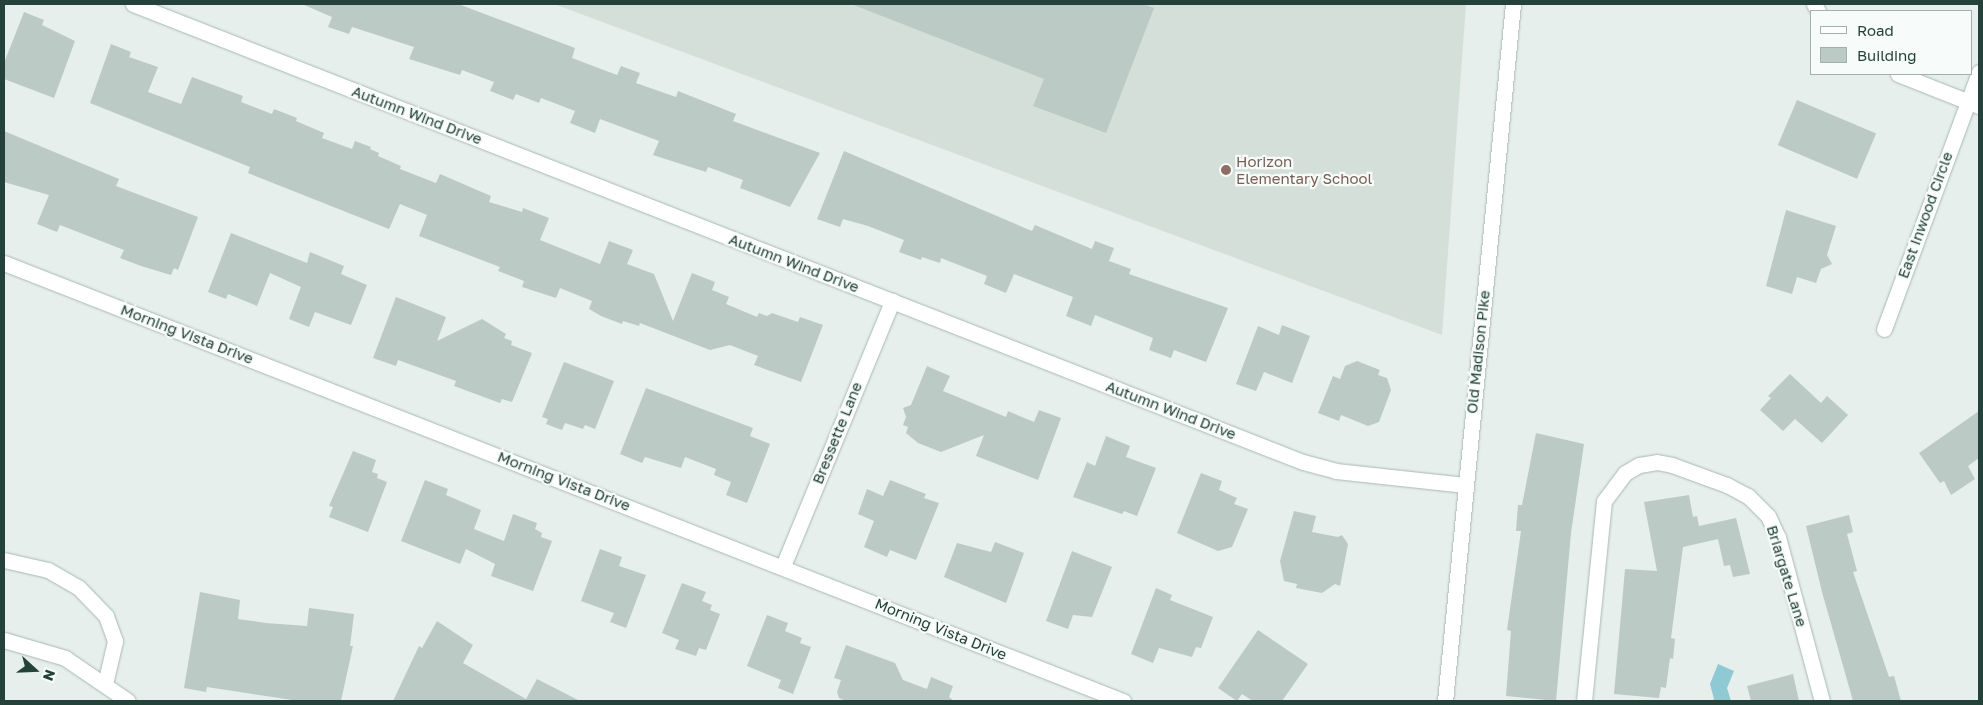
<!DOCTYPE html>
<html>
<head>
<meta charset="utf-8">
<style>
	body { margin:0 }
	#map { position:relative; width:1983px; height:705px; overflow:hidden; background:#e6efeb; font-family:"Golos Text",sans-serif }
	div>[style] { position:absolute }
	.built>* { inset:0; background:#d4dfda }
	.water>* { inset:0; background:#8ec9d4 }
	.building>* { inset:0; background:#bbcac4; transform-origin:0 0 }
	.roads { filter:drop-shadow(0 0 1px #a8b8b2) drop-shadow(0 0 1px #a8b8b2) }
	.minor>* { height:15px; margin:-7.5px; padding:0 7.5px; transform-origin:7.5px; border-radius:7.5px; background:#fff }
	.secondary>* { height:15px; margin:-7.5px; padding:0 7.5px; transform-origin:7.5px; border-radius:7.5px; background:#fff }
	.dots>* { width:14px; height:14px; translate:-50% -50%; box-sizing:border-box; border:2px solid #f7fbf9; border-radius:50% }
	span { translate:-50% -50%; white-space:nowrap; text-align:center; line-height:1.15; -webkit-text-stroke:4.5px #f7fbf9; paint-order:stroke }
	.street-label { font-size:15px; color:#24423a }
	.education-label { font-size:15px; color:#785e54 }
	.left { translate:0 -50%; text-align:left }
	.frame { position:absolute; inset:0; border:5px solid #24423a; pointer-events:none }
	.legend { position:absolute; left:1810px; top:10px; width:162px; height:65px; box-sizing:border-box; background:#f7fbf9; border:1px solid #a3b1ad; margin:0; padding:6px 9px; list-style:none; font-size:15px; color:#24423a }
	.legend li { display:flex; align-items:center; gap:10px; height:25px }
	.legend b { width:25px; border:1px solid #a3b1ad }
	.north { position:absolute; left:10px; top:645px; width:50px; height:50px; -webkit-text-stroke:4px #f7fbf9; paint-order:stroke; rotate:110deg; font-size:14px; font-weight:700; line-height:20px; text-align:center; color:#24423a }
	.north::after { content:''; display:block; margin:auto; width:18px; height:22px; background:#24423a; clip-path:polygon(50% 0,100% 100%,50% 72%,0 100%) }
</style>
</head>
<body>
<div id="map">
	<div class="built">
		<div style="clip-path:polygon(554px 4px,1466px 4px,1442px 335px)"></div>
	</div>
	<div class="water">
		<div style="clip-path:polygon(1718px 664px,1734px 671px,1727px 688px,1731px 701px,1712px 701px,1714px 699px,1710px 684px)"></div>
	</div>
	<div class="building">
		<div style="clip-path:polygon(302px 4px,458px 4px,575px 48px,572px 58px,617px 75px,621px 66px,640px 73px,636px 83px,676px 97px,678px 91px,736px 114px,733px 121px,820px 153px,790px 207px,740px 188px,743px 180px,708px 167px,706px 172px,653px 155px,659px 141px,600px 119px,595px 133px,570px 123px,575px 111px,541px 98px,539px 103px,516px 94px,513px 100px,490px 91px,494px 82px,462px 70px,460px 75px,409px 59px,414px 47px,352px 27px,349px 34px,328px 27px,332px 17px)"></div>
		<div style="clip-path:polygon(851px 4px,1143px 4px,1154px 8px,1106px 133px,1033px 106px,1044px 79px)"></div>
		<div style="clip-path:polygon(24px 12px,44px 20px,42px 25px,75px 41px,54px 98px,4px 79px,4px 63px)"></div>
		<div style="clip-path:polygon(111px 44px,131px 52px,129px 57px,158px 67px,148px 92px,181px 104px,192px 77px,243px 96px,241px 102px,272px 114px,274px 109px,297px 118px,296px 121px,324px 133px,322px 138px,352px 149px,355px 141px,371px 147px,370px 149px,379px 153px,378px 156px,401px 166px,400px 169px,436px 183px,440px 174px,491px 196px,489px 202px,522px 212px,523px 208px,549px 218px,540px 240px,600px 264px,609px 241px,633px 250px,627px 264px,654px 274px,673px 321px,692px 273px,715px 282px,712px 290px,729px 297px,726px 304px,757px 317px,759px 313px,767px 316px,772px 313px,798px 322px,800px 317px,823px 325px,801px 382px,754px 365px,758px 356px,730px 345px,710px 350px,640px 323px,639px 326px,623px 321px,622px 324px,601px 316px,589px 309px,592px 301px,560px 288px,556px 298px,522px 287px,524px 281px,498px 271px,500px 267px,419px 236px,427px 215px,400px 204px,389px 229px,248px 173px,250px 167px,90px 103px)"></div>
		<div style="left:1797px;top:100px;width:86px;height:49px;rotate:23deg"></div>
		<div style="clip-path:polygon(4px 131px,119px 179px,116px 186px,198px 217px,178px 270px,174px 268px,171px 275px,141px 266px,120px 258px,124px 250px,60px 225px,57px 232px,37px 224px,49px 195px,4px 182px)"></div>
		<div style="clip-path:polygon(844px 151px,1032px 231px,1035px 225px,1092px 249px,1095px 241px,1114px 248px,1109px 261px,1131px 269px,1129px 274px,1228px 308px,1206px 362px,1174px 350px,1171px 358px,1149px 350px,1153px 338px,1095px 315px,1091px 326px,1066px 316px,1073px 297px,1014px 274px,1006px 293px,984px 284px,987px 276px,941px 258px,940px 263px,922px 257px,921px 260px,899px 252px,904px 240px,868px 226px,843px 219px,840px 227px,817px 219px)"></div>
		<div style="clip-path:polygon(1786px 210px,1836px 226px,1827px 255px,1832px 264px,1821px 269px,1816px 283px,1797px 277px,1792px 294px,1766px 286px)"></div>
		<div style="clip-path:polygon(231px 233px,307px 263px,310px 252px,344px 266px,341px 274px,367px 285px,351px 325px,315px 312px,309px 327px,289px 319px,301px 287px,270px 273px,257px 306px,228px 294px,226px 299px,208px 292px)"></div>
		<div style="clip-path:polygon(396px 297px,446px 317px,437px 341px,482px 319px,506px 334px,504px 338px,512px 341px,511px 345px,532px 353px,512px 402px,502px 399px,500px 403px,454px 386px,456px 381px,398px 360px,396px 366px,373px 358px)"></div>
		<div style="clip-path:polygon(1282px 325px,1310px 336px,1292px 383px,1264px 372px,1256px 391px,1236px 384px,1258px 326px,1279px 335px)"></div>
		<div style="clip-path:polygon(1357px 361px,1380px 370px,1378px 375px,1387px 378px,1391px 390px,1379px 422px,1368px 426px,1341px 415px,1339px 421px,1318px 413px,1333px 376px,1340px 379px,1345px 366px)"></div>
		<div style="clip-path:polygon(564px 362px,614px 381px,595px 429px,585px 425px,583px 429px,565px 423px,562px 430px,546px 424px,548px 419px,542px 417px)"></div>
		<div style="clip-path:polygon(927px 366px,950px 376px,943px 391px,1006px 417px,1008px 411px,1034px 422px,1039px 410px,1061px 418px,1038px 480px,976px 456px,984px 435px,941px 452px,918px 443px,906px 433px,908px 427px,903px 425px,906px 417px,903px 408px,911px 405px)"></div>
		<div style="clip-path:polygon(1790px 374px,1821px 403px,1827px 396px,1848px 415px,1822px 443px,1795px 419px,1783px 431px,1760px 410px,1771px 398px,1768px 396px)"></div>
		<div style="clip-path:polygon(646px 388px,753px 428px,750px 436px,770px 444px,747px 503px,726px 495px,731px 482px,714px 475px,716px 469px,685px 457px,681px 468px,645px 457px,642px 463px,620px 454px)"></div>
		<div style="clip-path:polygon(1979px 411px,1979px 458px,1968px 466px,1975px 479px,1951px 495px,1944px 481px,1940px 483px,1919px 453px)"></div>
		<div style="clip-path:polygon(1536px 433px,1584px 444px,1571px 533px,1556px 701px,1506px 696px,1511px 631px,1507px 630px,1521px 531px,1516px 531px,1518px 505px,1522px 505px)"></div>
		<div style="clip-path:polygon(1106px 436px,1130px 446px,1126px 457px,1156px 468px,1137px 516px,1124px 511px,1122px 514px,1073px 497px,1087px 462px,1095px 466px)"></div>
		<div style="clip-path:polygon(353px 451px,376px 460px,372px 472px,378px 474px,377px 478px,387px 482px,368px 532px,329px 517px,333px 507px,329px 506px)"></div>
		<div style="clip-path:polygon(1201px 473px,1222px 481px,1219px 490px,1237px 498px,1234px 504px,1248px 509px,1232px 547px,1218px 551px,1177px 533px)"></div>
		<div style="clip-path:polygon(425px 480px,448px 489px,446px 495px,481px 510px,474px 529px,504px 541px,513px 514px,537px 523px,535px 529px,542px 533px,541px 537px,552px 541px,533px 591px,491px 576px,495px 564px,466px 549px,460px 564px,401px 541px)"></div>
		<div style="clip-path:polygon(890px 480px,926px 494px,924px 498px,939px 503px,916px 560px,890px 550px,887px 557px,864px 547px,874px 521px,858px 514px,867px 489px,883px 496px)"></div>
		<div style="clip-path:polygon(1689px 495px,1693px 517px,1697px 516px,1699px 526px,1736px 518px,1750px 574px,1733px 577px,1730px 565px,1724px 566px,1718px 539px,1683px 547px,1671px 638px,1675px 639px,1673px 659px,1670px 658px,1666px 688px,1661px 687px,1659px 698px,1614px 694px,1625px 569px,1657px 571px,1644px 502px)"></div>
		<div style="clip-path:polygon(1294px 511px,1316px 516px,1312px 532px,1338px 537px,1342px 535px,1348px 544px,1340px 586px,1335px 584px,1322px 593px,1296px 588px,1297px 584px,1284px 581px,1280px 561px)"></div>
		<div style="clip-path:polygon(1849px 515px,1853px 532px,1847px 534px,1857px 571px,1853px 572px,1889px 677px,1894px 676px,1901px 701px,1853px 701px,1822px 592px,1806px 526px)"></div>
		<div style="clip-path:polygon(995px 542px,1024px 553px,1006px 603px,944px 577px,957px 543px,991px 552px)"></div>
		<div style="clip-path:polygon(600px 549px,622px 557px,619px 566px,646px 575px,626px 628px,610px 622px,614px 613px,581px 601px)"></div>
		<div style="clip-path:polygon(1072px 551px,1112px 567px,1092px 617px,1073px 615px,1068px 629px,1046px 621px)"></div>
		<div style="clip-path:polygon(682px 583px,706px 592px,702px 601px,712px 605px,710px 610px,720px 614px,706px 650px,699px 648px,696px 656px,675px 649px,679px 640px,662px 633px)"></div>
		<div style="clip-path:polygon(1156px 588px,1172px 595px,1170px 600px,1213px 617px,1201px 648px,1196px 647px,1192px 657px,1159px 648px,1153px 663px,1131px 654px)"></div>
		<div style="clip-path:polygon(200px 592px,240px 600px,238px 619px,266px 623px,307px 626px,309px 608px,354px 614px,350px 646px,353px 646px,341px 701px,299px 701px,207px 687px,206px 692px,184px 688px)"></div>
		<div style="clip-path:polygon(767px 615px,788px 623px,785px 631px,802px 638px,800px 643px,811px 647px,793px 694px,778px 688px,781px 680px,747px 666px)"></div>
		<div style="clip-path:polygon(437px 621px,473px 645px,463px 663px,526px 699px,537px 679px,580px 701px,393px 701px,419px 646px,422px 648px)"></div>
		<div style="clip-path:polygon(1258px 630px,1308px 664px,1282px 701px,1253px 701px,1242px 694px,1237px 701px,1218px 688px)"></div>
		<div style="clip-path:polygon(846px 645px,895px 663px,903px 680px,927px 689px,931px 677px,953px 686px,949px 697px,954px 701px,846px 701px,839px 698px,837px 692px,841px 680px,834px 678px)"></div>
		<div style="clip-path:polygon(1793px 674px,1799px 701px,1751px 701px,1747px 686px)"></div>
	</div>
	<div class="roads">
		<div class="minor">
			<div style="left:133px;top:4px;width:1256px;rotate:21.38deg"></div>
			<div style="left:1303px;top:462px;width:34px;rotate:15deg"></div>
			<div style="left:1336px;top:471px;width:130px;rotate:6.2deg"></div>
			<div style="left:1814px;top:4px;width:8px;rotate:60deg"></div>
			<div style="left:1898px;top:74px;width:87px;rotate:21.6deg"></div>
			<div style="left:4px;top:263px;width:1202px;rotate:21.38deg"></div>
			<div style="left:1884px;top:329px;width:274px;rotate:-69.7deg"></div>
			<div style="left:4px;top:560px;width:45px;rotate:12.8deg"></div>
			<div style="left:48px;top:570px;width:36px;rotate:30deg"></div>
			<div style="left:79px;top:588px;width:39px;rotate:46deg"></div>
			<div style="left:106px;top:616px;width:27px;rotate:70deg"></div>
			<div style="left:115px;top:641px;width:44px;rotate:103.1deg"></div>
			<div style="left:783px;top:566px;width:287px;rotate:-67.6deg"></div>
			<div style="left:4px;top:640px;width:64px;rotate:16.4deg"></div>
			<div style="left:65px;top:658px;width:76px;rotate:34.3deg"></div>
			<div style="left:1584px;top:701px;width:201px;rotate:-84.3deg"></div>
			<div style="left:1604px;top:501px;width:35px;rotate:-53deg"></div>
			<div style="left:1625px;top:473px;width:16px;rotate:-30deg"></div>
			<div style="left:1639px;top:465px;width:18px;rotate:-9deg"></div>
			<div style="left:1657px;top:462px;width:15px;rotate:11deg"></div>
			<div style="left:1672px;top:465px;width:59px;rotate:20deg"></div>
			<div style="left:1727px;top:485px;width:24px;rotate:28deg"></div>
			<div style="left:1748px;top:496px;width:28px;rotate:45deg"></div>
			<div style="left:1768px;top:516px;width:23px;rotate:65deg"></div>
			<div style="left:1778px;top:537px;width:170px;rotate:75deg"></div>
		</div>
		<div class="secondary">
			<div style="left:1445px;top:701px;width:700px;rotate:-84.43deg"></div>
		</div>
	</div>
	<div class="dots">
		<div style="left:1226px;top:170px;background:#8d6e63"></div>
	</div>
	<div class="street-label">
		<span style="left:417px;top:115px;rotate:21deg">Autumn Wind Drive</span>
		<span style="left:1925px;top:215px;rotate:-70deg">East Inwood Circle</span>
		<span style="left:794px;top:263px;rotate:21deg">Autumn Wind Drive</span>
		<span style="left:187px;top:334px;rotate:21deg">Morning Vista Drive</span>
		<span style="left:1478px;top:352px;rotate:-84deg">Old Madison Pike</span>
		<span style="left:1171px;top:410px;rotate:21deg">Autumn Wind Drive</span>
		<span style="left:837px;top:433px;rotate:-68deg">Bressette Lane</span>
		<span style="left:564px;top:481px;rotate:21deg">Morning Vista Drive</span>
		<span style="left:1787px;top:576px;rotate:73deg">Briargate Lane</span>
		<span style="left:941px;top:629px;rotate:22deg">Morning Vista Drive</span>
	</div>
	<div class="education-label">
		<span class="left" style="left:1236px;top:170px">Horizon<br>Elementary School</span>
	</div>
	<div class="frame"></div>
	<ul class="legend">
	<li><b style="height:6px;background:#fff"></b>Road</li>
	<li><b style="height:14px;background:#bbcac4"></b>Building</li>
	</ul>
	<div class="north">N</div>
</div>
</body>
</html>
